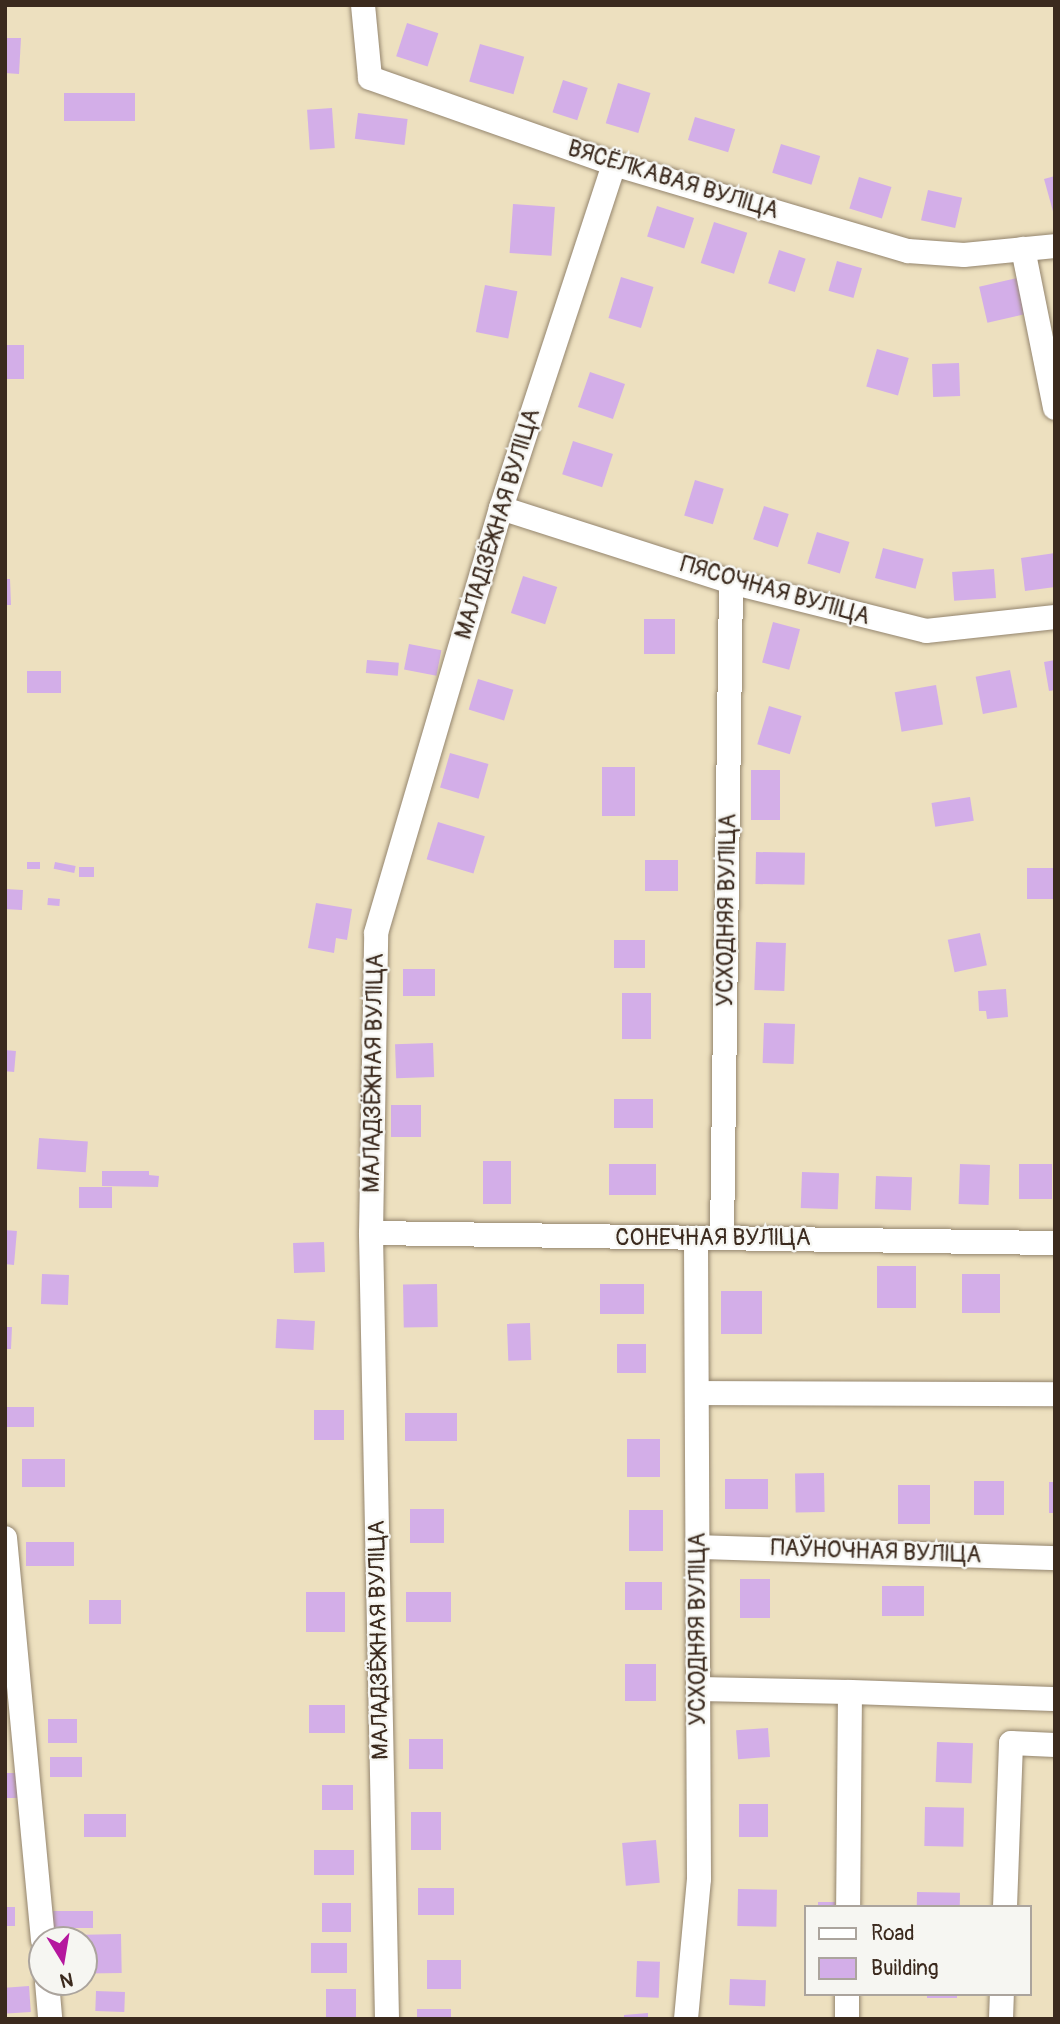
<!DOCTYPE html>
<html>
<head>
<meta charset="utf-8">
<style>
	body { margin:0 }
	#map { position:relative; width:1060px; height:2024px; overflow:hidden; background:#ede0bf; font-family:Pangolin,sans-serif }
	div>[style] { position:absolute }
	.building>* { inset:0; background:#d3aee8; transform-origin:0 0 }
	.roads { filter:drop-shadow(0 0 2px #94856e) drop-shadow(0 0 2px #94856e) }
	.minor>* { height:24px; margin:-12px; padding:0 12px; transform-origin:12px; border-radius:12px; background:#fff }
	span { translate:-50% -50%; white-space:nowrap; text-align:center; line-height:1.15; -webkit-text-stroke:5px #f6f6f2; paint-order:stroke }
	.street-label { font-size:23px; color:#3b2a1e }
	.frame { position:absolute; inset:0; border:7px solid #3b2a1e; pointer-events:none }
	.legend { position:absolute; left:804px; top:1905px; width:228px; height:91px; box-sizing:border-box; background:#f6f6f2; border:2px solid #aba49d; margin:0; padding:9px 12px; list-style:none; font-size:21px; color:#3b2a1e }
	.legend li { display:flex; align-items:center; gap:14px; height:35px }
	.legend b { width:35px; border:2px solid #aba49d }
	.north { position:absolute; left:28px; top:1926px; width:70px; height:70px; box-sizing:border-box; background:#f6f6f2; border:2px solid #aba49d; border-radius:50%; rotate:169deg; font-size:19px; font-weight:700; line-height:28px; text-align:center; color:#3b2a1e }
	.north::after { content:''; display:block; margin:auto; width:24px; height:32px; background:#b5179e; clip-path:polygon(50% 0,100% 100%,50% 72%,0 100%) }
</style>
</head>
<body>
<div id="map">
	<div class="building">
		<div style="left:407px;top:23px;width:33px;height:35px;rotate:18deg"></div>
		<div style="clip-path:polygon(5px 38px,21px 38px,19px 74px,5px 73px)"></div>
		<div style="left:480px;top:44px;width:46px;height:39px;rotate:16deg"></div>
		<div style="left:563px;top:80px;width:26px;height:34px;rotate:18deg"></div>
		<div style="left:618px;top:83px;width:34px;height:42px;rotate:17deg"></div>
		<div style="left:135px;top:93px;width:28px;height:71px;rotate:90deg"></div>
		<div style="left:332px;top:108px;width:40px;height:25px;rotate:86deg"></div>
		<div style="left:358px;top:113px;width:50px;height:26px;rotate:7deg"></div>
		<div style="left:695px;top:117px;width:42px;height:24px;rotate:17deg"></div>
		<div style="left:781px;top:144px;width:41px;height:30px;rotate:17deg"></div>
		<div style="clip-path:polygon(1055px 176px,1055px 214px,1054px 215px,1044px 179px)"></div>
		<div style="left:859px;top:177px;width:34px;height:33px;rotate:17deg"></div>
		<div style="left:928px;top:190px;width:35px;height:31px;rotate:13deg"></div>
		<div style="left:513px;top:204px;width:42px;height:49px;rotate:4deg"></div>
		<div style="left:657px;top:206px;width:39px;height:32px;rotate:18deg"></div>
		<div style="left:714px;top:222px;width:35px;height:43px;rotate:18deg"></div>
		<div style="left:779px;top:250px;width:28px;height:35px;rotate:18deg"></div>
		<div style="left:837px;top:261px;width:26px;height:31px;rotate:16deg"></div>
		<div style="left:621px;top:277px;width:34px;height:43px;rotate:17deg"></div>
		<div style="left:1021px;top:277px;width:37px;height:43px;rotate:77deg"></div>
		<div style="left:485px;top:285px;width:33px;height:48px;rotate:11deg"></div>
		<div style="left:5px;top:345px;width:19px;height:34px"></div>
		<div style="left:877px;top:349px;width:33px;height:39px;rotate:16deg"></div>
		<div style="left:959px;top:363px;width:33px;height:27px;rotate:88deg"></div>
		<div style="left:590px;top:372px;width:37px;height:37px;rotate:19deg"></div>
		<div style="left:573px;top:441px;width:42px;height:35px;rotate:18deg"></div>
		<div style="left:695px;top:480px;width:30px;height:37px;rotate:17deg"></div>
		<div style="left:764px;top:506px;width:26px;height:35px;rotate:18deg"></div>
		<div style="left:817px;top:532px;width:34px;height:33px;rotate:17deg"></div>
		<div style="left:883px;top:548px;width:42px;height:31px;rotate:15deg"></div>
		<div style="clip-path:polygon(1055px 553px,1055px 587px,1025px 591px,1021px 558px)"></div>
		<div style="left:994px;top:569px;width:29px;height:42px;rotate:86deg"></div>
		<div style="left:523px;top:576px;width:36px;height:39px;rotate:18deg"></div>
		<div style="clip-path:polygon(5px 579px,10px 579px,11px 605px,5px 605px)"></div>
		<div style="left:644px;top:619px;width:31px;height:35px"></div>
		<div style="left:773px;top:622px;width:28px;height:42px;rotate:15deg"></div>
		<div style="left:409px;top:644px;width:33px;height:26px;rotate:11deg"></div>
		<div style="left:367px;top:660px;width:32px;height:13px;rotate:5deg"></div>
		<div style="clip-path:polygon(1055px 660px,1055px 690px,1049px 691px,1044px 662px)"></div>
		<div style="left:1010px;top:670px;width:38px;height:35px;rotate:79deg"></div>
		<div style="left:61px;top:671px;width:22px;height:34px;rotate:90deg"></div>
		<div style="left:478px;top:679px;width:37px;height:32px;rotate:17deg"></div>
		<div style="left:936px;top:685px;width:40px;height:42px;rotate:80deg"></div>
		<div style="left:769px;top:706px;width:34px;height:40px;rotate:17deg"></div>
		<div style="left:450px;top:753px;width:40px;height:36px;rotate:16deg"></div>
		<div style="left:602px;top:767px;width:33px;height:49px"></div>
		<div style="left:751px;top:770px;width:29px;height:50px"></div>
		<div style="left:970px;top:797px;width:24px;height:39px;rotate:81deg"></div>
		<div style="left:438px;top:822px;width:49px;height:39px;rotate:17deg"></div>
		<div style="left:756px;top:852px;width:49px;height:32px;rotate:1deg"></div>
		<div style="left:645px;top:860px;width:33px;height:31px"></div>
		<div style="left:27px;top:862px;width:13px;height:7px"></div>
		<div style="left:55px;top:862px;width:21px;height:7px;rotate:11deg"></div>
		<div style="left:79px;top:867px;width:15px;height:10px"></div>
		<div style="left:1055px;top:868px;width:31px;height:28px;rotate:90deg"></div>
		<div style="left:5px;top:889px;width:18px;height:20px;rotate:3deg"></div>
		<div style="left:48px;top:898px;width:12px;height:7px;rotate:5deg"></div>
		<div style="clip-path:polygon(316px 903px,352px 909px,347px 940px,336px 938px,334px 953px,308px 948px)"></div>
		<div style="left:980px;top:933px;width:33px;height:33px;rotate:78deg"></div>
		<div style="left:614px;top:940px;width:31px;height:28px"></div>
		<div style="left:756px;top:942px;width:30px;height:48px;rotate:2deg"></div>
		<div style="left:403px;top:969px;width:32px;height:27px"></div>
		<div style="clip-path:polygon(1006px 989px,1008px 1017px,987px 1019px,986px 1011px,979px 1011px,978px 991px)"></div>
		<div style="left:622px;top:993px;width:29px;height:46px"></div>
		<div style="left:764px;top:1023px;width:31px;height:40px;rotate:2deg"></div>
		<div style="left:433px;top:1043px;width:34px;height:38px;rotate:88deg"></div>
		<div style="left:5px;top:1050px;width:11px;height:21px;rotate:5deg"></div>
		<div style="left:653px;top:1099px;width:29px;height:39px;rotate:90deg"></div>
		<div style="left:391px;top:1105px;width:30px;height:32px"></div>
		<div style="left:39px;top:1138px;width:49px;height:31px;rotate:4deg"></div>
		<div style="left:483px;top:1161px;width:28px;height:43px"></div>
		<div style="left:656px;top:1164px;width:31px;height:47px;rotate:90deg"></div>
		<div style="left:960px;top:1164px;width:30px;height:40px;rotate:2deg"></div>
		<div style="left:1019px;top:1164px;width:33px;height:35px"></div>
		<div style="clip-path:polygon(102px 1171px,149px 1171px,149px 1175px,159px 1176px,158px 1187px,102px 1186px)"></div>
		<div style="left:802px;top:1172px;width:37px;height:36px;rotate:2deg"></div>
		<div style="left:876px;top:1176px;width:36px;height:33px;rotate:2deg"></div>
		<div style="left:112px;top:1187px;width:21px;height:33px;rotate:90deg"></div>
		<div style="left:5px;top:1230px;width:12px;height:34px;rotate:5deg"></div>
		<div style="left:324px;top:1242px;width:30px;height:31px;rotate:88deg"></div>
		<div style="left:877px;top:1266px;width:39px;height:42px"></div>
		<div style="left:42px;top:1274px;width:27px;height:30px;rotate:2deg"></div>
		<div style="left:1000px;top:1274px;width:39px;height:38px;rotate:90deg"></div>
		<div style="left:437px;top:1284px;width:43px;height:34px;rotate:89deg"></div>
		<div style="left:644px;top:1284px;width:30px;height:44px;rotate:90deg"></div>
		<div style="left:721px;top:1291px;width:41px;height:43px"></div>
		<div style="left:277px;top:1319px;width:38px;height:29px;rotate:3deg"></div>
		<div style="left:530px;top:1323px;width:37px;height:23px;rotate:88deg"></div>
		<div style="clip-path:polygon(5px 1327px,12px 1327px,11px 1349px,5px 1349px)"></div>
		<div style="left:617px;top:1344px;width:29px;height:29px"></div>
		<div style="left:5px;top:1407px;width:29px;height:20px"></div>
		<div style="left:314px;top:1410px;width:30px;height:30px"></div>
		<div style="left:405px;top:1413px;width:52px;height:28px"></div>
		<div style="left:627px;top:1439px;width:33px;height:38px"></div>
		<div style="left:22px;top:1459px;width:43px;height:28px"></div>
		<div style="left:824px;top:1473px;width:39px;height:29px;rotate:89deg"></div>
		<div style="left:768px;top:1479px;width:30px;height:43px;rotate:90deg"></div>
		<div style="left:974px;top:1481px;width:30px;height:34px"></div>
		<div style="left:1049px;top:1482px;width:6px;height:31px"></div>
		<div style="left:930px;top:1485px;width:39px;height:32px;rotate:90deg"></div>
		<div style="left:444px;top:1509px;width:34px;height:34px;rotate:90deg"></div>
		<div style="left:663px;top:1510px;width:41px;height:34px;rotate:90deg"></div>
		<div style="left:26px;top:1542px;width:48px;height:24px"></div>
		<div style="left:740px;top:1579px;width:30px;height:39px"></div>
		<div style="left:625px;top:1582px;width:37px;height:28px"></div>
		<div style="left:882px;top:1586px;width:42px;height:30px"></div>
		<div style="left:306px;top:1592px;width:39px;height:40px"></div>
		<div style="left:406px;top:1592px;width:45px;height:30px"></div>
		<div style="left:89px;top:1600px;width:32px;height:24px"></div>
		<div style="left:625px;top:1664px;width:31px;height:37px"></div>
		<div style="left:309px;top:1705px;width:36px;height:28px"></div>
		<div style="left:48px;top:1719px;width:29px;height:24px"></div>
		<div style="left:768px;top:1728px;width:29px;height:32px;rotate:86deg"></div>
		<div style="left:443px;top:1739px;width:30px;height:34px;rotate:90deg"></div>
		<div style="left:937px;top:1742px;width:36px;height:40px;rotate:2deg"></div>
		<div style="left:50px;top:1757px;width:32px;height:20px"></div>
		<div style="left:5px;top:1773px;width:13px;height:25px"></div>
		<div style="left:322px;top:1785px;width:31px;height:25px"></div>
		<div style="left:739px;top:1804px;width:29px;height:33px"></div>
		<div style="left:925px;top:1807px;width:39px;height:39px;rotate:1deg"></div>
		<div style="left:441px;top:1812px;width:38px;height:30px;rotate:90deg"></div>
		<div style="left:84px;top:1814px;width:42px;height:23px"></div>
		<div style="left:656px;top:1840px;width:43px;height:34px;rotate:85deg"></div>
		<div style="left:354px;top:1850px;width:25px;height:40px;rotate:90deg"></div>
		<div style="left:454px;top:1888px;width:27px;height:36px;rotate:90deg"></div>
		<div style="left:738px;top:1889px;width:39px;height:37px;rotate:1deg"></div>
		<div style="left:917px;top:1892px;width:43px;height:15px;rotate:1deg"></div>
		<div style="left:818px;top:1902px;width:17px;height:5px"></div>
		<div style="left:322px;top:1903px;width:29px;height:29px"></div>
		<div style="left:5px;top:1907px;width:10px;height:19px"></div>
		<div style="left:53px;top:1911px;width:40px;height:17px"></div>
		<div style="left:121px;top:1934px;width:39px;height:36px;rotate:89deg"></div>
		<div style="left:311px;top:1943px;width:36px;height:30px"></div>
		<div style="left:461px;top:1960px;width:29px;height:34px;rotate:90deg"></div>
		<div style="left:637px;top:1961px;width:23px;height:36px;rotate:2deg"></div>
		<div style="left:730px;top:1979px;width:36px;height:26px;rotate:2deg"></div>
		<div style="left:29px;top:1986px;width:26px;height:24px;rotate:86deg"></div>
		<div style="left:356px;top:1989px;width:30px;height:30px;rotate:90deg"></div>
		<div style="left:96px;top:1991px;width:29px;height:20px;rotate:2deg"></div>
		<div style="left:927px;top:1994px;width:30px;height:4px"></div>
		<div style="left:451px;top:2009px;width:10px;height:34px;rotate:90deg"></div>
		<div style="clip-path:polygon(648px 2013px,648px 2019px,624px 2019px,624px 2015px)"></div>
	</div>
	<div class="roads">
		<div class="minor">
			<div style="left:363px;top:5px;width:73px;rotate:84.5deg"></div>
			<div style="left:370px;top:78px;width:259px;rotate:19.4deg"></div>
			<div style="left:614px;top:164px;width:307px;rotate:16.5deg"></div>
			<div style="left:908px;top:251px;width:56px;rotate:4.1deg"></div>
			<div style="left:964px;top:255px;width:91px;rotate:-5.6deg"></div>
			<div style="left:1023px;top:249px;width:162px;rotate:78.6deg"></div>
			<div style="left:501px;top:508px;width:242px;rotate:17.8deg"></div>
			<div style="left:731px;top:582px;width:201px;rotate:14.1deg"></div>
			<div style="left:926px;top:631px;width:130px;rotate:-6.2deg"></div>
			<div style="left:371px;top:1233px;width:684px;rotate:0.84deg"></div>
			<div style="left:722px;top:1237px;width:655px;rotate:-89.21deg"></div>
			<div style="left:697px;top:1393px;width:358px;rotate:0.2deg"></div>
			<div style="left:5px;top:1538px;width:404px;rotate:84.6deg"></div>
			<div style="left:698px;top:1547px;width:357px;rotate:1.8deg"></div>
			<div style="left:698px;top:1689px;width:152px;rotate:1.1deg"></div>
			<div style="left:850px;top:1692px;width:215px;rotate:90.5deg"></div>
			<div style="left:850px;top:1692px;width:205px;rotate:2deg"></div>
			<div style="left:1005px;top:1907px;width:164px;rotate:-87.9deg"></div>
			<div style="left:1011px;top:1743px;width:44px;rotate:2.6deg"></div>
			<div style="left:47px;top:1982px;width:37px;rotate:85deg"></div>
			<div style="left:387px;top:2019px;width:786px;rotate:-91.17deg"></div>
			<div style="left:371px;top:1233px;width:300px;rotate:-89deg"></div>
			<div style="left:376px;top:933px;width:443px;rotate:-73.6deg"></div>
			<div style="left:501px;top:508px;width:362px;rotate:-71.8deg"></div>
			<div style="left:686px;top:2019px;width:141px;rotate:-84.7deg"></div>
			<div style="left:699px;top:1879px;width:640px;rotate:-90.27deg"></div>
			<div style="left:847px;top:2019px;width:25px;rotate:-90deg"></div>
			<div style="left:1001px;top:2019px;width:25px;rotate:-88deg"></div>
		</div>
	</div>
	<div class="street-label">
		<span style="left:673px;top:180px;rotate:17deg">ВЯСЁЛКАВАЯ ВУЛІЦА</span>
		<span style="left:498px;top:524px;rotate:-73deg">МАЛАДЗЁЖНАЯ ВУЛІЦА</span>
		<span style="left:775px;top:591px;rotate:16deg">ПЯСОЧНАЯ ВУЛІЦА</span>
		<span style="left:727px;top:910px;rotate:-89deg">УСХОДНЯЯ ВУЛІЦА</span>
		<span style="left:374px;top:1073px;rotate:-89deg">МАЛАДЗЁЖНАЯ ВУЛІЦА</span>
		<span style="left:713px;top:1238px">СОНЕЧНАЯ ВУЛІЦА</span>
		<span style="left:876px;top:1552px;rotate:2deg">ПАЎНОЧНАЯ ВУЛІЦА</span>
		<span style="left:698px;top:1629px;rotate:-90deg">УСХОДНЯЯ ВУЛІЦА</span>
		<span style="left:379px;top:1640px;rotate:-91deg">МАЛАДЗЁЖНАЯ ВУЛІЦА</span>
	</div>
	<div class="frame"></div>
	<ul class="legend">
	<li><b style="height:9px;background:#fff"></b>Road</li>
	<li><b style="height:19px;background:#d3aee8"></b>Building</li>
	</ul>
	<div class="north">N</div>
</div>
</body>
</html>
